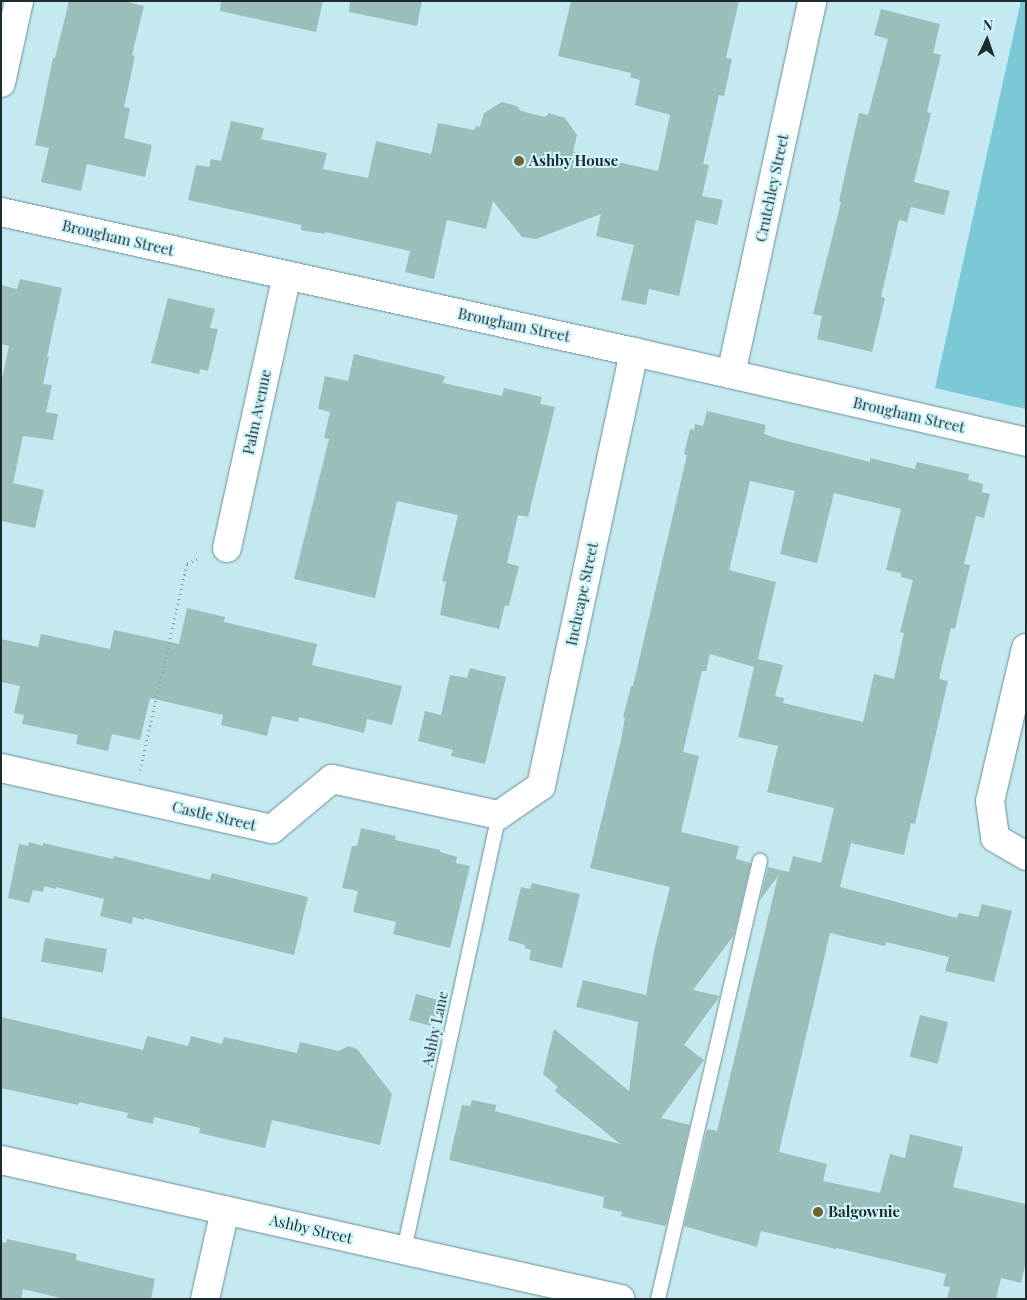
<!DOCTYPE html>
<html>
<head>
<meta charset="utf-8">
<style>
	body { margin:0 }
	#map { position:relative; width:1027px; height:1300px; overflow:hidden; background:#c4e9f0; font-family:"Playfair Display",serif }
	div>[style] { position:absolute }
	.green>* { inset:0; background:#7bc9d7 }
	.building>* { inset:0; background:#9abfbb; transform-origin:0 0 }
	.path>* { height:3px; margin-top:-1.5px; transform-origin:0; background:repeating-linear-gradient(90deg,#84a0a5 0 1px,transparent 0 5px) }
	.roads { filter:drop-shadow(0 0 1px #6b8e94) drop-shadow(0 0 1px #6b8e94) }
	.lane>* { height:14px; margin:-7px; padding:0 7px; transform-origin:7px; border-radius:7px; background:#fff }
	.street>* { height:28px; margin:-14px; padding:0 14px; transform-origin:14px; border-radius:14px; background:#fff }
	.dots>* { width:14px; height:14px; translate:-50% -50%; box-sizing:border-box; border:2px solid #d1f6fd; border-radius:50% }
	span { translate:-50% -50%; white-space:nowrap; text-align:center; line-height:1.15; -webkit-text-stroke:4px #d1f6fd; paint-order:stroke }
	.poi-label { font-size:15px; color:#1d2c2e; font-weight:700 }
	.left { translate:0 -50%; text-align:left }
	.street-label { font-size:15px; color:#1d2c2e }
	.frame { position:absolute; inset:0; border:2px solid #1d2c2e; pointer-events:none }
	.north { position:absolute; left:962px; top:15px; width:50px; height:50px; -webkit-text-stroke:4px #d1f6fd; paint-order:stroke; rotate:3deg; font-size:14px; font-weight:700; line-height:20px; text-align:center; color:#1d2c2e }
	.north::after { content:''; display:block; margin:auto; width:18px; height:22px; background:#1d2c2e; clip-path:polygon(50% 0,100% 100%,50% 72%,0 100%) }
</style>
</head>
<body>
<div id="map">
	<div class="green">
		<div style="clip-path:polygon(1021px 1px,1026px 1px,1026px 409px,935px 388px)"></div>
	</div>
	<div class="building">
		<div style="clip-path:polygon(69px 1px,124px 1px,144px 6px,132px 55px,135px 56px,124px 107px,130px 108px,124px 138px,152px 145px,145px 177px,87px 164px,81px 191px,41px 182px,49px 148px,35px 145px,53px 58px,55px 58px)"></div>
		<div style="clip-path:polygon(221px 1px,323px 1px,316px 32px,220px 11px)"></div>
		<div style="clip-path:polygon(350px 1px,422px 1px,417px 26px,349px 12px)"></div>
		<div style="clip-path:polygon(571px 1px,739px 1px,726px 58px,732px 59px,724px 96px,719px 95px,703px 164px,709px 165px,702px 196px,723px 200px,717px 225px,696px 220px,679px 296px,649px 289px,646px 305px,621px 300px,634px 245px,596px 236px,601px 214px,536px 239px,522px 237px,493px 201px,486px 229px,447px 220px,434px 279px,405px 272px,410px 251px,325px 232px,325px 234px,301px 230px,301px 225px,188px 200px,196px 165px,209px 167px,211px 159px,221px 161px,231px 121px,264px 128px,261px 139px,327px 153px,323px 169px,368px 178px,376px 141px,431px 154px,438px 123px,474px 130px,476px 126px,480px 127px,484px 113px,502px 102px,517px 106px,521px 111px,545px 117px,549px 113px,565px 118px,577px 135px,573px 152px,658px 171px,670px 115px,635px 105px,640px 80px,630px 77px,631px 73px,558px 56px)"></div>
		<div style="clip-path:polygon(881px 9px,940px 24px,933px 53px,941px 55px,927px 112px,931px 113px,914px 182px,950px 191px,944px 215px,911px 207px,907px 222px,899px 220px,881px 297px,885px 298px,872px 352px,817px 339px,822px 316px,813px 314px,841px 202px,839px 201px,859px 113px,868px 115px,888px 39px,874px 35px)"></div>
		<div style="clip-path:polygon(20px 279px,62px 288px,47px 357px,49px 357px,43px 384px,52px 385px,46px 412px,58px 414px,53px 440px,23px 436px,13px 483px,44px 490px,35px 528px,1px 521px,1px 383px,9px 346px,1px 344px,1px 285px,17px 289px)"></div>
		<div style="clip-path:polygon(168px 298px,215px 309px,210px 328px,218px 329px,208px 371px,200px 369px,199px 374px,151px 363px)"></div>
		<div style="clip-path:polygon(354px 354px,445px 376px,443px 383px,502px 396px,504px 388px,542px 397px,540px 404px,555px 407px,528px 517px,518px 515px,507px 563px,519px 566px,509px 606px,505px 605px,499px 629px,440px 615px,446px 582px,442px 581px,458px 515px,397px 501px,375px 598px,294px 579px,329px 439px,324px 438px,330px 412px,318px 409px,325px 376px,348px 381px)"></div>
		<div style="clip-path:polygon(evenodd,707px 411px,766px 425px,764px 434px,779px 439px,870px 462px,870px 458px,915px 469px,917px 462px,969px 474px,968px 480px,983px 484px,982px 492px,990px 494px,984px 518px,976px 516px,964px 564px,970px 565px,955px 629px,951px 628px,939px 679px,948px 681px,915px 824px,911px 823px,904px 855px,851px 843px,840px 887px,957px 918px,959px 913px,978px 917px,982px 904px,1012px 911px,994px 982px,945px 971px,949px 957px,886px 942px,885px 946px,830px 933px,779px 1152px,827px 1164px,823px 1181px,880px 1193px,890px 1154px,905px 1158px,910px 1134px,963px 1147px,953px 1187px,1026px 1204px,1026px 1262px,1021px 1283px,1001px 1278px,996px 1299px,947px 1299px,950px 1287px,943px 1286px,946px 1274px,837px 1248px,836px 1249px,761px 1231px,757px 1247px,684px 1226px,707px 1129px,717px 1131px,778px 876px,760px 900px,768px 867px,789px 872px,793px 856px,821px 863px,834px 808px,767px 792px,778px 746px,738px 737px,754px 667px,710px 654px,706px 671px,702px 671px,683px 752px,699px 756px,681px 832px,739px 846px,736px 859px,751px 863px,734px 935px,693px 990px,720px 996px,684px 1045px,704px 1060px,661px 1118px,690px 1125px,667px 1222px,665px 1226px,621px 1216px,622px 1212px,603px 1208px,604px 1197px,449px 1160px,462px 1105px,470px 1106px,472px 1100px,496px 1105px,495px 1111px,620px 1144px,555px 1091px,558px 1087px,543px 1074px,554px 1029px,629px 1091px,638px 1022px,576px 1007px,583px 980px,646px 995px,654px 951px,670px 887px,590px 868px,621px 740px,625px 718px,623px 717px,631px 686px,633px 686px,687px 455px,684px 454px,690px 429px,694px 430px,695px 424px,703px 426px,707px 411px,750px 481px,795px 491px,780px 554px,817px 563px,834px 493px,901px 509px,886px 570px,901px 573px,901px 577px,913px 580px,900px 632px,904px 633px,894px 679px,874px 674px,863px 722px,783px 703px,784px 698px,775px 696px,783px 665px,758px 659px,776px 582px,729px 570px,750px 481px)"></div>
		<div style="clip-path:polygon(187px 608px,225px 617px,224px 622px,317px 644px,312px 665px,402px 686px,392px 725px,367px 719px,364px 733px,299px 717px,298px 722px,272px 716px,267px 736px,221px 725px,223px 715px,150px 698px,140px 740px,112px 734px,108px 751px,76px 744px,78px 735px,22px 724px,24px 715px,14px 713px,20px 686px,1px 682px,1px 639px,38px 647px,41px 634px,110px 649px,114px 630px,179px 644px)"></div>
		<div style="clip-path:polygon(470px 668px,506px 677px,485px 764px,451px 756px,453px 750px,418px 741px,425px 711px,441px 715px,450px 675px,467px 678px)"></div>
		<div style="clip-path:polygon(361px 828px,396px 836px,395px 840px,440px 850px,440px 852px,457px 857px,456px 863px,470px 866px,450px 948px,393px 934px,396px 922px,353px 912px,358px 891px,342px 888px,352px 846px,357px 846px)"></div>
		<div style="clip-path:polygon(29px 842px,43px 846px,43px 843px,113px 859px,114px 856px,210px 880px,212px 873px,308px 897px,294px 955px,144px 918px,144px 920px,133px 917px,132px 924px,100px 916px,104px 899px,56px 887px,56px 889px,44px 886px,43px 892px,33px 890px,29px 903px,8px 898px,19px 844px,28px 846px)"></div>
		<div style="clip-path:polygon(532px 883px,580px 894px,562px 968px,529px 960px,531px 950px,525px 948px,525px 945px,508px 940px,521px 887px,530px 889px)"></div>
		<div style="left:45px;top:938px;width:63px;height:24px;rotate:10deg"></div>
		<div style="left:416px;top:994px;width:24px;height:27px;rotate:15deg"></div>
		<div style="left:920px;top:1015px;width:29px;height:43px;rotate:14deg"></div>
		<div style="clip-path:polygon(1px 1017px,143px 1050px,147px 1036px,188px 1046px,191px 1036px,222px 1044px,224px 1037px,297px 1053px,300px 1042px,339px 1051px,348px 1046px,357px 1049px,392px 1094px,380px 1145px,272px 1120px,265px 1148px,199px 1133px,200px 1128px,154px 1117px,153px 1124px,127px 1118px,128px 1113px,79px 1102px,78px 1105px,1px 1088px)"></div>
		<div style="clip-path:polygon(7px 1239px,77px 1254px,76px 1260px,155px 1279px,151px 1299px,65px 1299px,23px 1289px,21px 1299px,1px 1299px,1px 1242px,6px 1243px)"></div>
	</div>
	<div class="path">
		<div style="left:140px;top:770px;width:212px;rotate:-77.2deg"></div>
		<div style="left:187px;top:563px;width:14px;rotate:-21deg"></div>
	</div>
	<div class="roads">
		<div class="lane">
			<div style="left:404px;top:1250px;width:445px;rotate:-77.7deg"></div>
			<div style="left:658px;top:1299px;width:450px;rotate:-76.9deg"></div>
		</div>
		<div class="street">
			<div style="left:1px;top:83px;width:84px;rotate:-77.6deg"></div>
			<div style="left:1px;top:212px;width:648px;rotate:12.47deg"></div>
			<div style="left:634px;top:352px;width:402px;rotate:12.9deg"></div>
			<div style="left:731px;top:374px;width:382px;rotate:-77.7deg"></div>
			<div style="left:227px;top:548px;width:279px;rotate:-77.6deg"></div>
			<div style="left:1026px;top:648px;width:157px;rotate:103.2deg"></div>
			<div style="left:990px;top:801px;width:37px;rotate:82deg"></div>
			<div style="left:995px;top:838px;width:36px;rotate:30deg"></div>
			<div style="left:1px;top:768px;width:278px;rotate:12.7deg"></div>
			<div style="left:272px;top:829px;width:78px;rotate:-39.8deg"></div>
			<div style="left:332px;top:779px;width:171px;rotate:12.2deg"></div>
			<div style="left:499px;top:815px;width:51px;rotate:-34.6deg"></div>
			<div style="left:541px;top:786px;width:444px;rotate:-77.9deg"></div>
			<div style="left:1px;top:1160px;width:635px;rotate:12.64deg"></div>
			<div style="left:205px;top:1299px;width:91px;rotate:-77.3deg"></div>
		</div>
	</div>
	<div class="dots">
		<div style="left:519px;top:161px;background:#6d6632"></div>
		<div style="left:818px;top:1212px;background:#6d6632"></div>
	</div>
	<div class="poi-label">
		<span class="left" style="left:529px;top:161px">Ashby House</span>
		<span class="left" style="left:828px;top:1212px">Balgownie</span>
	</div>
	<div class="street-label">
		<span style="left:772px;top:188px;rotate:-78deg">Crutchley Street</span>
		<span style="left:118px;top:238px;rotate:13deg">Brougham Street</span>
		<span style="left:514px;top:325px;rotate:12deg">Brougham Street</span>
		<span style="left:257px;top:412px;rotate:-78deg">Palm Avenue</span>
		<span style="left:909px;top:415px;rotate:13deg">Brougham Street</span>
		<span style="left:582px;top:594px;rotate:-78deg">Inchcape Street</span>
		<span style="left:214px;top:816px;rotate:13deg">Castle Street</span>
		<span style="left:435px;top:1029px;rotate:-78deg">Ashby Lane</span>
		<span style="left:311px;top:1229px;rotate:13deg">Ashby Street</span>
	</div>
	<div class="frame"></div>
	<div class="north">N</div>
</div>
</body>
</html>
